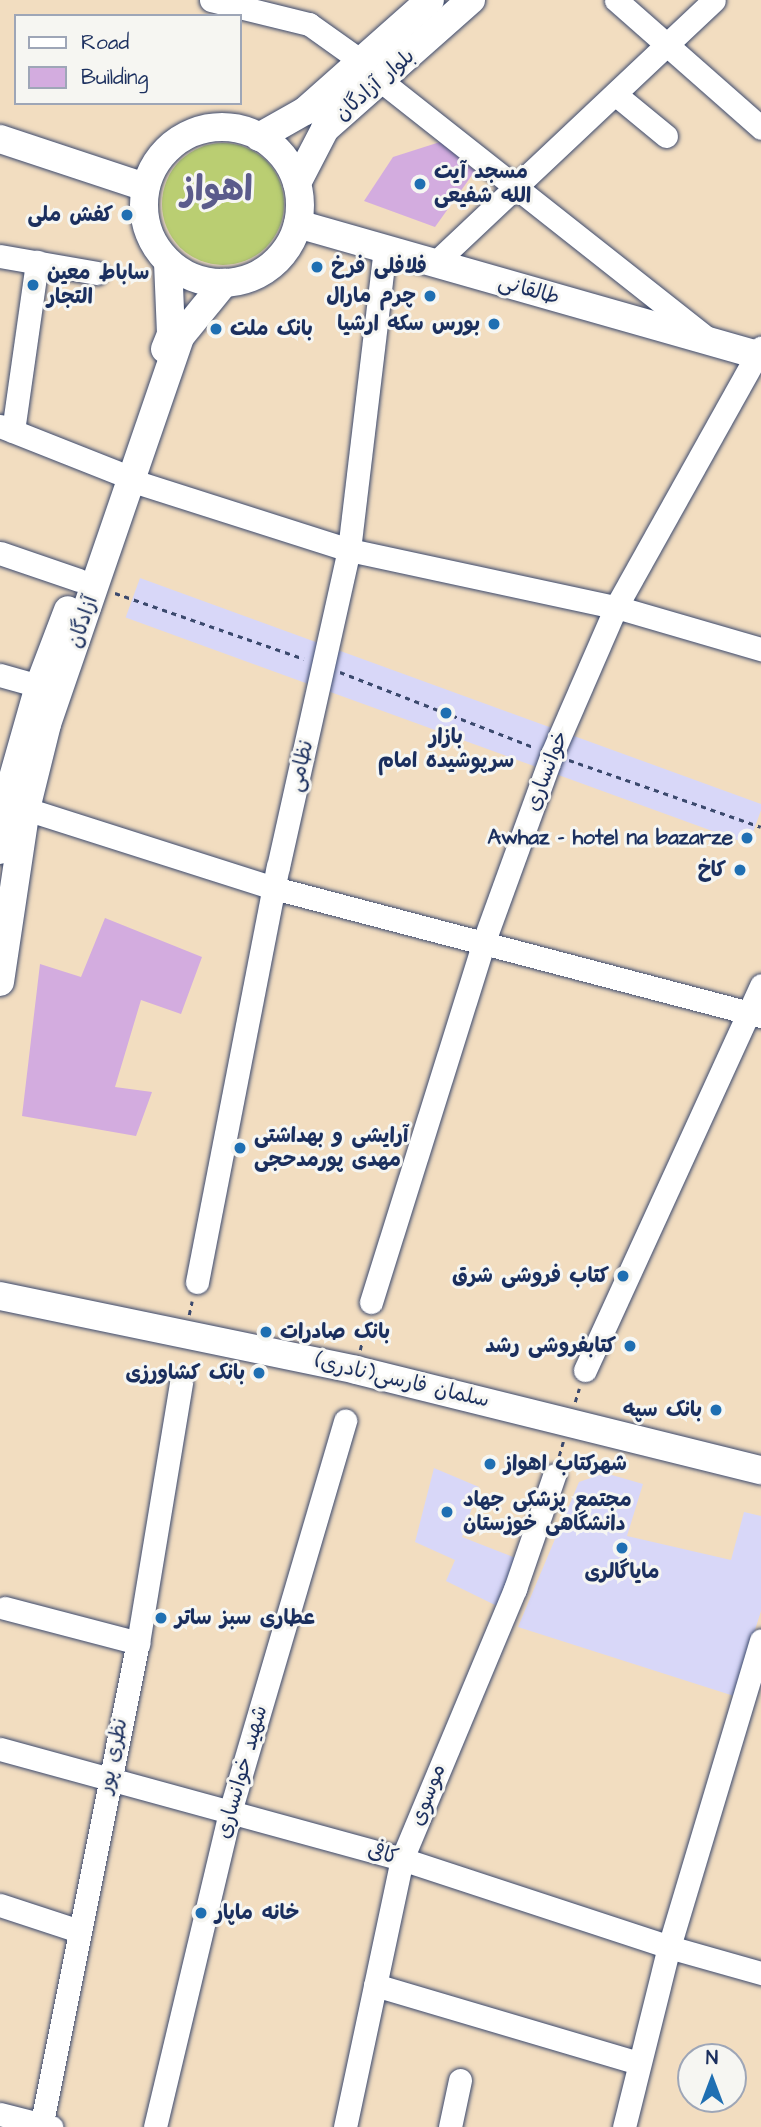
<!DOCTYPE html>
<html>
<head>
<meta charset="utf-8">
<style>
	body { margin:0 }
	#map { position:relative; width:761px; height:2127px; overflow:hidden; background:#f2ddc0; font-family:"Architects Daughter","Playpen Sans Arabic",sans-serif }
	div>[style] { position:absolute }
	.built>* { inset:0; background:#d8d7f8; transform-origin:0 0 }
	.green>* { inset:0; background:#bace72 }
	.round { border-radius:50% }
	.building>* { inset:0; background:#d3acdf }
	.path>* { height:2.5px; margin-top:-1.25px; transform-origin:0; background:repeating-linear-gradient(90deg,#3b496d 0 5px,transparent 0 10px) }
	.roads { filter:drop-shadow(0 0 2px #3b496d) drop-shadow(0 0 2px #3b496d) }
	.minor>* { height:23px; margin:-11.5px; padding:0 11.5px; transform-origin:11.5px; border-radius:11.5px; background:#fff }
	.major>* { height:28px; margin:-14px; padding:0 14px; transform-origin:14px; border-radius:14px; background:#fff }
	.major>.ring { margin:-14px; padding:0; box-sizing:content-box; background:none; border:28px solid #fff; border-radius:50% }
	.dots>* { width:19px; height:19px; translate:-50% -50%; box-sizing:border-box; border:4px solid #f6f6f2; border-radius:50% }
	span { translate:-50% -50%; white-space:nowrap; text-align:center; line-height:1.15; -webkit-text-stroke:6px #f6f6f2; paint-order:stroke }
	.street-label { font-size:21px; color:#1b2f5e }
	.poi-label { font-size:21px; color:#1b2f5e; font-weight:700 }
	.left { translate:0 -50%; text-align:left }
	.right { translate:-100% -50%; text-align:right }
	.town-label { font-size:35px; color:#5b5b8b; font-weight:700 }
	.legend { position:absolute; left:14px; top:14px; width:228px; height:91px; box-sizing:border-box; background:#f6f6f2; border:2px solid #9ea6b7; margin:0; padding:9px 12px; list-style:none; font-size:21px; color:#1b2f5e }
	.legend li { display:flex; align-items:center; gap:14px; height:35px }
	.legend b { width:35px; border:2px solid #9ea6b7 }
	.north { position:absolute; left:677px; top:2043px; width:70px; height:70px; box-sizing:border-box; background:#f6f6f2; border:2px solid #9ea6b7; border-radius:50%; rotate:0deg; font-size:19px; font-weight:700; line-height:28px; text-align:center; color:#1b2f5e }
	.north::after { content:''; display:block; margin:auto; width:24px; height:32px; background:#1f6fb2; clip-path:polygon(50% 0,100% 100%,50% 72%,0 100%) }
</style>
</head>
<body>
<div id="map">
	<div class="built">
		<div style="left:140px;top:578px;width:663px;height:42px;rotate:20deg"></div>
		<div style="clip-path:polygon(434px 1468px,479px 1487px,462px 1537px,516px 1558px,497px 1606px,446px 1581px,455px 1560px,415px 1542px)"></div>
		<div style="clip-path:polygon(605px 1473px,643px 1484px,627px 1536px,731px 1560px,744px 1512px,761px 1516px,761px 1611px,734px 1696px,518px 1627px,579px 1482px)"></div>
	</div>
	<div class="green">
		<div class="round" style="left:162px;top:143px;width:122px;height:122px"></div>
	</div>
	<div class="building">
		<div style="clip-path:polygon(440px 142px,475px 171px,435px 227px,364px 201px,393px 157px)"></div>
		<div style="clip-path:polygon(105px 918px,202px 957px,181px 1014px,141px 1000px,115px 1087px,152px 1092px,136px 1136px,22px 1116px,40px 964px,81px 977px)"></div>
	</div>
	<div class="path">
		<div style="left:115px;top:593px;width:200px;rotate:19.2deg"></div>
		<div style="left:340px;top:672px;width:207px;rotate:21.2deg"></div>
		<div style="left:569px;top:760px;width:203px;rotate:19.2deg"></div>
		<div style="left:189px;top:1315px;width:14px;rotate:-78deg"></div>
		<div style="left:360px;top:1350px;width:29px;rotate:-76deg"></div>
		<div style="left:575px;top:1402px;width:14px;rotate:-73deg"></div>
		<div style="left:559px;top:1456px;width:15px;rotate:-74deg"></div>
	</div>
	<div class="roads">
		<div class="minor">
			<div style="left:211px;top:0;width:101px;rotate:13.8deg"></div>
			<div style="left:309px;top:24px;width:64px;rotate:35.4deg"></div>
			<div style="left:616px;top:0;width:193px;rotate:41.4deg"></div>
			<div style="left:380px;top:80px;width:414px;rotate:38.3deg"></div>
			<div style="left:615px;top:94px;width:66px;rotate:39.5deg"></div>
			<div style="left:0;top:256px;width:98px;rotate:9.9deg"></div>
			<div style="left:435px;top:263px;width:383px;rotate:-43.3deg"></div>
			<div style="left:0;top:426px;width:125px;rotate:21.6deg"></div>
			<div style="left:13px;top:431px;width:171px;rotate:-81.9deg"></div>
			<div style="left:133px;top:481px;width:227px;rotate:17.7deg"></div>
			<div style="left:349px;top:550px;width:273px;rotate:12.1deg"></div>
			<div style="left:616px;top:607px;width:151px;rotate:16.2deg"></div>
			<div style="left:0;top:553px;width:83px;rotate:18.9deg"></div>
			<div style="left:0;top:675px;width:41px;rotate:15.8deg"></div>
			<div style="left:26px;top:809px;width:260px;rotate:17.7deg"></div>
			<div style="left:274px;top:888px;width:504px;rotate:14.73deg"></div>
			<div style="left:197px;top:1282px;width:423px;rotate:-79deg"></div>
			<div style="left:278px;top:867px;width:325px;rotate:-77.4deg"></div>
			<div style="left:349px;top:550px;width:304px;rotate:-83.2deg"></div>
			<div style="left:371px;top:1302px;width:378px;rotate:-72.6deg"></div>
			<div style="left:484px;top:941px;width:199px;rotate:-70deg"></div>
			<div style="left:552px;top:754px;width:160px;rotate:-66.5deg"></div>
			<div style="left:616px;top:607px;width:297px;rotate:-60.8deg"></div>
			<div style="left:585px;top:1370px;width:423px;rotate:-65.4deg"></div>
			<div style="left:5px;top:1608px;width:138px;rotate:14.7deg"></div>
			<div style="left:0;top:1749px;width:417px;rotate:15.3deg"></div>
			<div style="left:402px;top:1859px;width:281px;rotate:18.2deg"></div>
			<div style="left:669px;top:1947px;width:96px;rotate:15.8deg"></div>
			<div style="left:0;top:1905px;width:83px;rotate:18.2deg"></div>
			<div style="left:375px;top:1985px;width:274px;rotate:16.5deg"></div>
			<div style="left:0;top:2114px;width:53px;rotate:14.3deg"></div>
			<div style="left:41px;top:2127px;width:494px;rotate:-78.7deg"></div>
			<div style="left:138px;top:1643px;width:263px;rotate:-80.6deg"></div>
			<div style="left:155px;top:2127px;width:324px;rotate:-76.6deg"></div>
			<div style="left:230px;top:1812px;width:408px;rotate:-73.6deg"></div>
			<div style="left:345px;top:2127px;width:274px;rotate:-78deg"></div>
			<div style="left:402px;top:1859px;width:293px;rotate:-67.3deg"></div>
			<div style="left:515px;top:1589px;width:120px;rotate:-71deg"></div>
			<div style="left:450px;top:2127px;width:48px;rotate:-78deg"></div>
			<div style="left:624px;top:2127px;width:186px;rotate:-76deg"></div>
			<div style="left:669px;top:1947px;width:320px;rotate:-73.3deg"></div>
		</div>
		<div class="major">
			<div class="ring" style="left:144px;top:127px;width:128px;height:128px"></div>
			<div style="left:259px;top:137px;width:53px;rotate:-29.5deg"></div>
			<div style="left:305px;top:111px;width:167px;rotate:-41.6deg"></div>
			<div style="left:0;top:139px;width:153px;rotate:18.3deg"></div>
			<div style="left:297px;top:183px;width:61px;rotate:-62.6deg"></div>
			<div style="left:325px;top:129px;width:195px;rotate:-41.5deg"></div>
			<div style="left:298px;top:224px;width:481px;rotate:15.9deg"></div>
			<div style="left:165px;top:349px;width:16px;rotate:-68deg"></div>
			<div style="left:171px;top:334px;width:72px;rotate:-92.4deg"></div>
			<div style="left:0;top:850px;width:48px;rotate:-82.9deg"></div>
			<div style="left:6px;top:802px;width:121px;rotate:-74.1deg"></div>
			<div style="left:39px;top:686px;width:81px;rotate:-69.1deg"></div>
			<div style="left:0;top:982px;width:175px;rotate:-81.5deg"></div>
			<div style="left:26px;top:809px;width:88px;rotate:-76.1deg"></div>
			<div style="left:47px;top:724px;width:409px;rotate:-71deg"></div>
			<div style="left:180px;top:337px;width:70px;rotate:-50.8deg"></div>
			<div style="left:0;top:1296px;width:364px;rotate:11.7deg"></div>
			<div style="left:356px;top:1370px;width:417px;rotate:13.9deg"></div>
		</div>
	</div>
	<div class="dots">
		<div style="left:420px;top:184px;background:#1f6fb2"></div>
		<div style="left:127px;top:215px;background:#1f6fb2"></div>
		<div style="left:317px;top:267px;background:#1f6fb2"></div>
		<div style="left:33px;top:285px;background:#1f6fb2"></div>
		<div style="left:430px;top:296px;background:#1f6fb2"></div>
		<div style="left:494px;top:324px;background:#1f6fb2"></div>
		<div style="left:216px;top:329px;background:#1f6fb2"></div>
		<div style="left:446px;top:713px;background:#1f6fb2"></div>
		<div style="left:747px;top:838px;background:#1f6fb2"></div>
		<div style="left:740px;top:870px;background:#1f6fb2"></div>
		<div style="left:240px;top:1148px;background:#1f6fb2"></div>
		<div style="left:623px;top:1276px;background:#1f6fb2"></div>
		<div style="left:266px;top:1332px;background:#1f6fb2"></div>
		<div style="left:630px;top:1346px;background:#1f6fb2"></div>
		<div style="left:259px;top:1373px;background:#1f6fb2"></div>
		<div style="left:716px;top:1410px;background:#1f6fb2"></div>
		<div style="left:490px;top:1464px;background:#1f6fb2"></div>
		<div style="left:447px;top:1512px;background:#1f6fb2"></div>
		<div style="left:622px;top:1548px;background:#1f6fb2"></div>
		<div style="left:161px;top:1618px;background:#1f6fb2"></div>
		<div style="left:201px;top:1913px;background:#1f6fb2"></div>
	</div>
	<div class="street-label">
		<span style="left:375px;top:85px;rotate:-41deg">بلوار آزادگان</span>
		<span style="left:529px;top:290px;rotate:16deg">طالقانی</span>
		<span style="left:83px;top:622px;rotate:-71deg">آزادگان</span>
		<span style="left:301px;top:766px;rotate:-77deg">نظامی</span>
		<span style="left:547px;top:771px;rotate:-69deg">خوانساری</span>
		<span style="left:402px;top:1381px;rotate:13deg">سلمان فارسی(نادری)</span>
		<span style="left:113px;top:1756px;rotate:-78deg">نظری پور</span>
		<span style="left:242px;top:1772px;rotate:-74deg">شهید خوانساری</span>
		<span style="left:428px;top:1795px;rotate:-69deg">موسوی</span>
		<span style="left:383px;top:1854px;rotate:16deg">کافی</span>
	</div>
	<div class="poi-label">
		<span class="left" style="left:434px;top:184px">مسجد آیت<br>الله شفیعی</span>
		<span class="right" style="left:113px;top:215px">کفش ملی</span>
		<span class="left" style="left:331px;top:267px">فلافلی فرخ</span>
		<span class="left" style="left:47px;top:285px">ساباط معین<br>التجار</span>
		<span class="right" style="left:416px;top:296px">چرم مارال</span>
		<span class="right" style="left:480px;top:324px">بورس سکه ارشیا</span>
		<span class="left" style="left:230px;top:329px">بانک ملت</span>
		<span style="left:446px;top:749px">بازار<br>سرپوشیده امام</span>
		<span class="right" style="left:733px;top:838px">Awhaz - hotel na bazarze</span>
		<span class="right" style="left:726px;top:870px">کاخ</span>
		<span class="left" style="left:254px;top:1148px">آرایشی و بهداشتی<br>مهدی پورمدحجی</span>
		<span class="right" style="left:609px;top:1276px">کتاب فروشی شرق</span>
		<span class="left" style="left:280px;top:1332px">بانک صادرات</span>
		<span class="right" style="left:616px;top:1346px">کتابفروشی رشد</span>
		<span class="right" style="left:245px;top:1373px">بانک کشاورزی</span>
		<span class="right" style="left:702px;top:1410px">بانک سپه</span>
		<span class="left" style="left:504px;top:1464px">شهرکتاب اهواز</span>
		<span class="left" style="left:463px;top:1512px">مجتمع پزشکی جهاد<br>دانشگاهی خوزستان</span>
		<span style="left:622px;top:1572px">مایاگالری</span>
		<span class="left" style="left:175px;top:1618px">عطاری سبز ساتر</span>
		<span class="left" style="left:215px;top:1913px">خانه ماپار</span>
	</div>
	<div class="town-label">
		<span style="left:217px;top:190px">اهواز</span>
	</div>
	<ul class="legend">
	<li><b style="height:9px;background:#fff"></b>Road</li>
	<li><b style="height:19px;background:#d3acdf"></b>Building</li>
	</ul>
	<div class="north">N</div>
</div>
</body>
</html>
